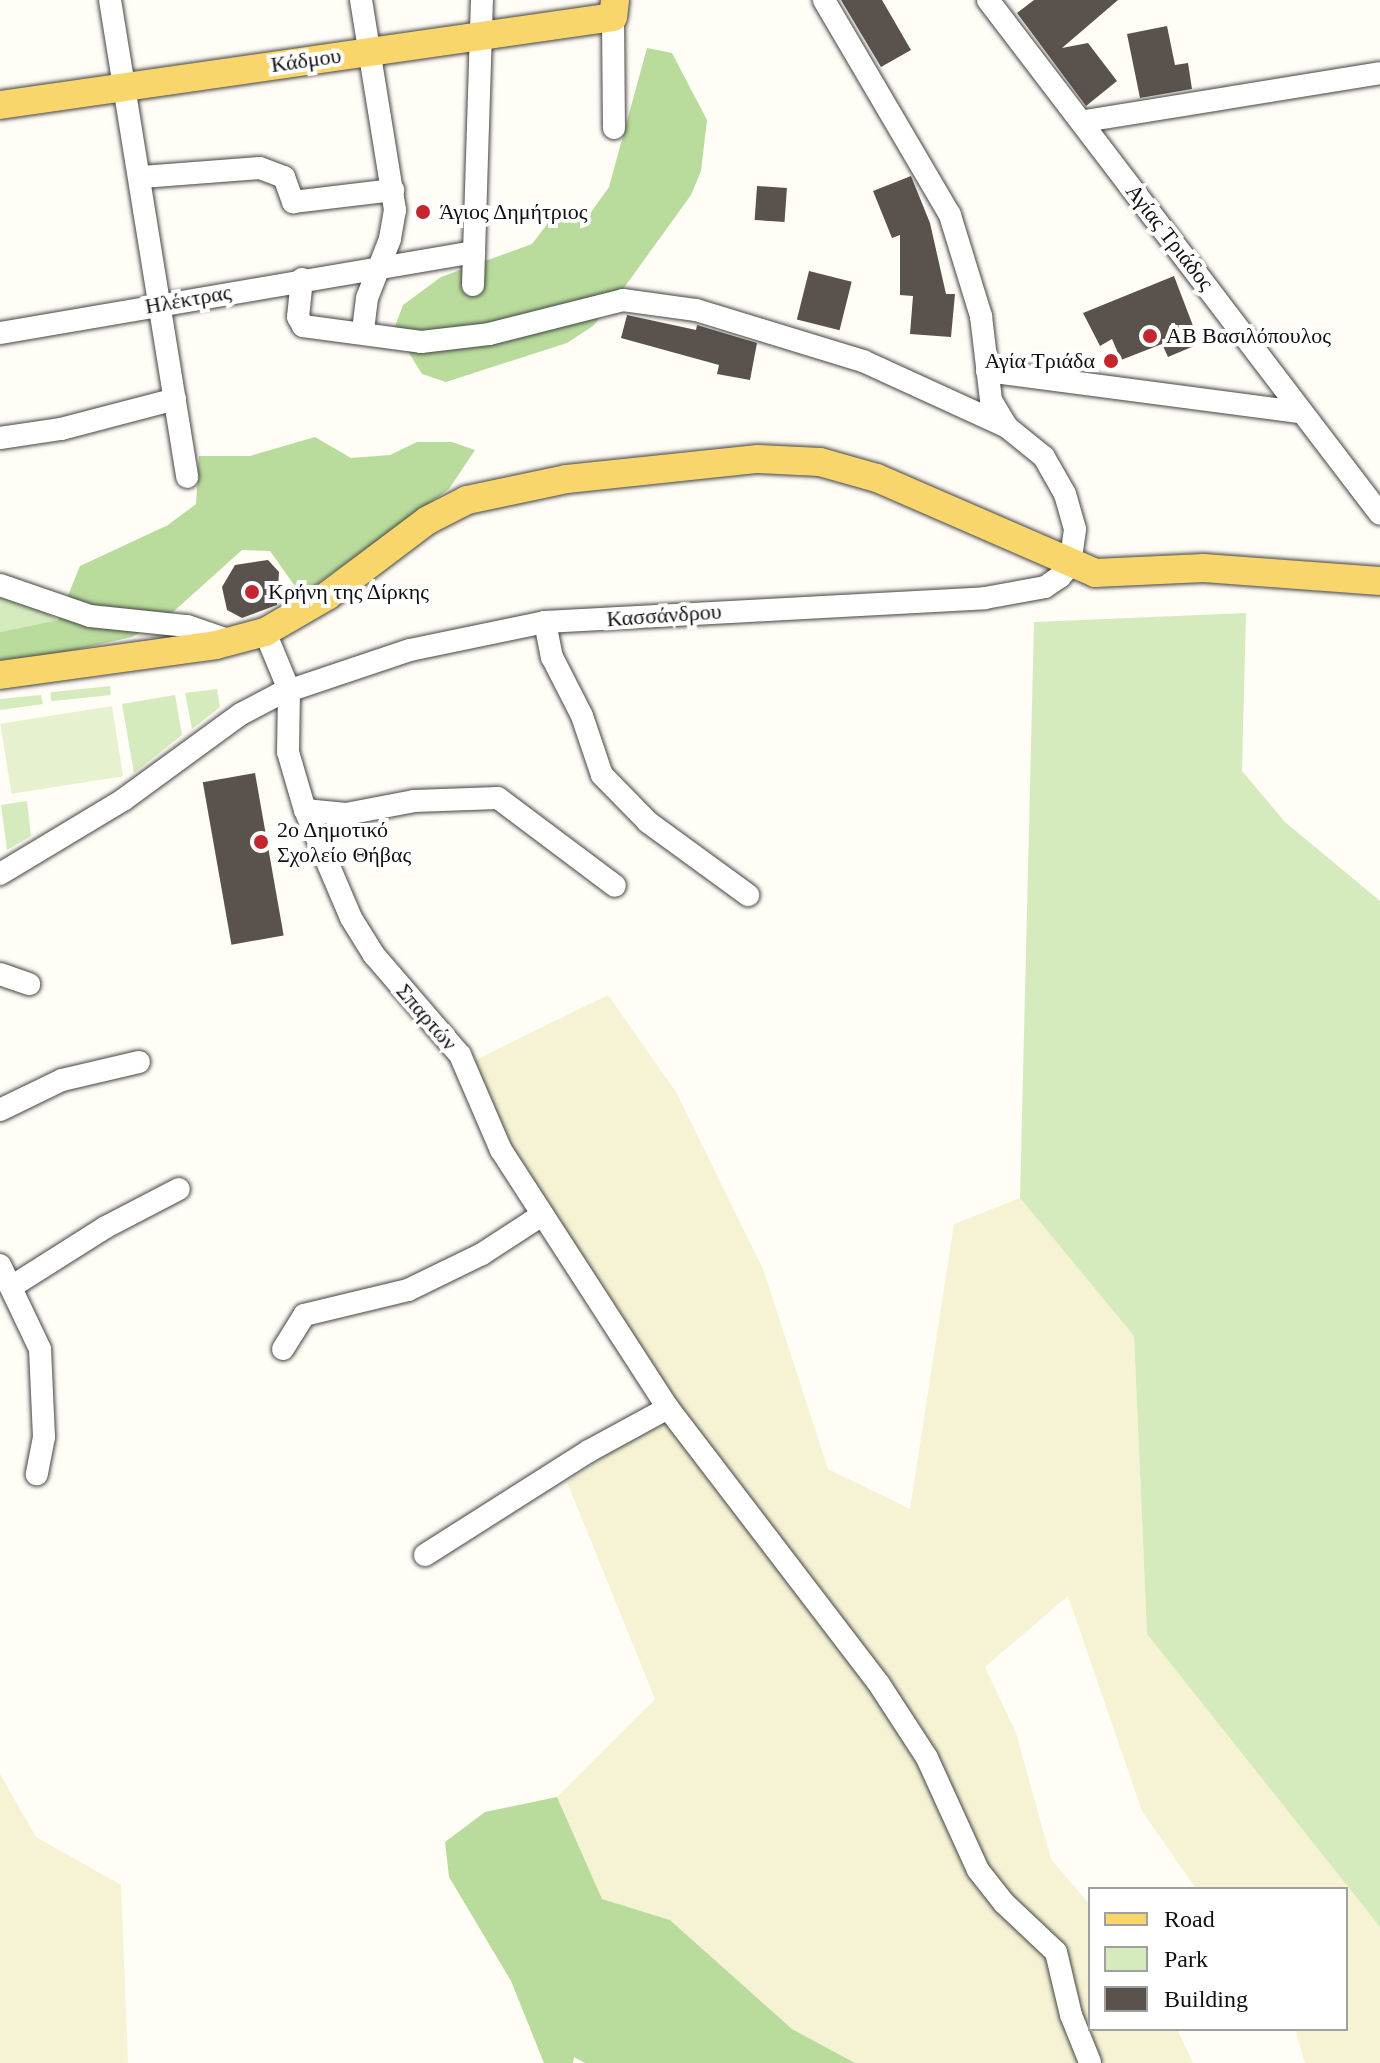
<!DOCTYPE html>
<html>
<head>
<meta charset="utf-8">
<style>
	body { margin:0 }
	#map { position:relative; width:1380px; height:2063px; overflow:hidden; background:#fffdf5; font-family:"Times New Roman",serif }
	div>[style] { position:absolute }
	.farmland>* { inset:0; background:#f6f3d4 }
	.green>* { inset:0; background:#d5ebbd; transform-origin:0 0 }
	.forest>* { inset:0; background:#b9dc9c }
	.pitch>* { inset:0; background:#e6f2cf; transform-origin:0 0 }
	.building>* { inset:0; background:#5a524d; transform-origin:0 0 }
	.roads { filter:drop-shadow(0 0 2px #444) drop-shadow(0 0 2px #444) }
	.minor>* { height:22px; margin:-11px; padding:0 11px; transform-origin:11px; border-radius:11px; background:#fff }
	.major>* { height:28px; margin:-14px; padding:0 14px; transform-origin:14px; border-radius:14px; background:#f9d66b }
	.dots>* { width:22px; height:22px; translate:-50% -50%; box-sizing:border-box; border:4px solid #fff; border-radius:50% }
	span { translate:-50% -50%; white-space:nowrap; text-align:center; line-height:1.15; -webkit-text-stroke:8px #fff; paint-order:stroke }
	.street-label { font-size:22px; color:#111 }
	.poi-label { font-size:22px; color:#111 }
	.left { translate:0 -50%; text-align:left }
	.right { translate:-100% -50%; text-align:right }
	.legend { position:absolute; left:1088px; top:1887px; width:260px; height:144px; box-sizing:border-box; background:#fff; border:2px solid #a0a0a0; margin:0; padding:10px 14px; list-style:none; font-size:24px; color:#111 }
	.legend li { display:flex; align-items:center; gap:16px; height:40px }
	.legend b { width:40px; border:2px solid #a0a0a0 }
</style>
</head>
<body>
<div id="map">
	<div class="farmland">
		<div style="clip-path:polygon(608px 995px,676px 1092px,763px 1269px,828px 1469px,910px 1509px,954px 1224px,1020px 1198px,1134px 1336px,1147px 1634px,1380px 1927px,1380px 2063px,1305px 2063px,1295px 2029px,1346px 2029px,1346px 1889px,1196px 1889px,1142px 1811px,1068px 1596px,985px 1667px,1016px 1733px,1051px 1859px,1090px 1905px,1090px 2029px,1177px 2029px,1193px 2063px,855px 2063px,792px 2029px,670px 1920px,602px 1899px,557px 1797px,655px 1699px,567px 1482px,677px 1405px,506px 1140px,471px 1062px)"></div>
		<div style="clip-path:polygon(0 1774px,36px 1837px,121px 1885px,128px 2063px,0 2063px)"></div>
	</div>
	<div class="green">
		<div style="clip-path:polygon(0 596px,32px 605px,58px 620px,0 632px)"></div>
		<div style="clip-path:polygon(1246px 613px,1242px 771px,1285px 822px,1380px 901px,1380px 1927px,1147px 1634px,1134px 1336px,1020px 1198px,1034px 622px)"></div>
		<div style="left:110px;top:686px;width:9px;height:60px;rotate:84deg"></div>
		<div style="clip-path:polygon(217px 689px,220px 707px,192px 729px,185px 693px)"></div>
		<div style="clip-path:polygon(41px 695px,43px 704px,0 710px,0 699px)"></div>
		<div style="clip-path:polygon(175px 695px,182px 735px,134px 773px,122px 704px)"></div>
		<div style="clip-path:polygon(27px 801px,31px 836px,7px 850px,1px 805px)"></div>
	</div>
	<div class="forest">
		<div style="clip-path:polygon(647px 48px,672px 53px,707px 120px,701px 171px,691px 195px,621px 292px,593px 326px,567px 343px,446px 382px,422px 374px,394px 329px,403px 305px,441px 277px,532px 244px,551px 219px,589px 215px,609px 187px)"></div>
		<div style="clip-path:polygon(315px 437px,351px 458px,390px 455px,417px 442px,452px 442px,475px 450px,449px 489px,310px 589px,297px 589px,270px 551px,242px 550px,173px 612px,132px 637px,52px 655px,0 660px,0 632px,58px 620px,80px 566px,168px 525px,196px 504px,199px 456px,250px 456px)"></div>
		<div style="clip-path:polygon(557px 1797px,602px 1899px,670px 1920px,792px 2029px,855px 2063px,585px 2063px,574px 2057px,573px 2063px,544px 2063px,511px 1981px,449px 1877px,445px 1842px,485px 1812px)"></div>
	</div>
	<div class="pitch">
		<div style="left:112px;top:706px;width:71px;height:113px;rotate:81deg"></div>
	</div>
	<div class="building">
		<div style="clip-path:polygon(841px 0,882px 0,911px 50px,881px 67px)"></div>
		<div style="clip-path:polygon(1034px 0,1118px 0,1062px 48px,1088px 43px,1117px 81px,1086px 106px,1017px 13px)"></div>
		<div style="clip-path:polygon(1167px 26px,1175px 65px,1188px 63px,1192px 89px,1140px 98px,1127px 34px)"></div>
		<div style="clip-path:polygon(911px 176px,930px 223px,946px 294px,955px 294px,951px 337px,910px 334px,913px 296px,900px 295px,900px 235px,892px 238px,873px 191px)"></div>
		<div style="left:757px;top:186px;width:30px;height:34px;rotate:4deg"></div>
		<div style="left:809px;top:271px;width:44px;height:50px;rotate:14deg"></div>
		<div style="clip-path:polygon(1174px 276px,1195px 331px,1188px 333px,1194px 346px,1168px 357px,1162px 344px,1121px 360px,1112px 339px,1100px 346px,1083px 313px)"></div>
		<div style="clip-path:polygon(627px 315px,696px 330px,697px 325px,757px 343px,750px 380px,717px 374px,719px 365px,621px 338px)"></div>
		<div style="clip-path:polygon(268px 560px,279px 572px,277px 605px,242px 618px,227px 610px,222px 587px,235px 565px)"></div>
		<div style="left:255px;top:773px;width:165px;height:53px;rotate:80deg"></div>
	</div>
	<div class="roads">
		<div class="minor">
			<div style="left:110px;top:0;width:483px;rotate:80.8deg"></div>
			<div style="left:361px;top:0;width:213px;rotate:80.8deg"></div>
			<div style="left:395px;top:210px;width:29px;rotate:100deg"></div>
			<div style="left:390px;top:239px;width:63px;rotate:111.3deg"></div>
			<div style="left:367px;top:298px;width:33px;rotate:97deg"></div>
			<div style="left:988px;top:0;width:646px;rotate:52.67deg"></div>
			<div style="left:613px;top:17px;width:111px;rotate:89.5deg"></div>
			<div style="left:1085px;top:121px;width:299px;rotate:-9.2deg"></div>
			<div style="left:142px;top:177px;width:118px;rotate:-4.4deg"></div>
			<div style="left:260px;top:168px;width:26px;rotate:21deg"></div>
			<div style="left:284px;top:177px;width:27px;rotate:70deg"></div>
			<div style="left:293px;top:202px;width:101px;rotate:-6.8deg"></div>
			<div style="left:302px;top:279px;width:38px;rotate:96deg"></div>
			<div style="left:298px;top:317px;width:10px;rotate:61deg"></div>
			<div style="left:303px;top:326px;width:119px;rotate:7.7deg"></div>
			<div style="left:421px;top:342px;width:68px;rotate:-6.7deg"></div>
			<div style="left:489px;top:334px;width:138px;rotate:-14.2deg"></div>
			<div style="left:623px;top:300px;width:74px;rotate:7.8deg"></div>
			<div style="left:696px;top:310px;width:175px;rotate:17deg"></div>
			<div style="left:863px;top:361px;width:158px;rotate:24.6deg"></div>
			<div style="left:473px;top:285px;width:285px;rotate:-88.2deg"></div>
			<div style="left:0;top:333px;width:481px;rotate:-9.7deg"></div>
			<div style="left:987px;top:371px;width:315px;rotate:7.5deg"></div>
			<div style="left:0;top:438px;width:62px;rotate:-8.4deg"></div>
			<div style="left:61px;top:429px;width:118px;rotate:-14.7deg"></div>
			<div style="left:0;top:585px;width:95px;rotate:19deg"></div>
			<div style="left:90px;top:616px;width:98px;rotate:5.9deg"></div>
			<div style="left:187px;top:626px;width:46px;rotate:18.8deg"></div>
			<div style="left:545px;top:622px;width:36px;rotate:79deg"></div>
			<div style="left:552px;top:657px;width:66px;rotate:63deg"></div>
			<div style="left:582px;top:716px;width:62px;rotate:71.3deg"></div>
			<div style="left:602px;top:775px;width:66px;rotate:45.6deg"></div>
			<div style="left:648px;top:822px;width:124px;rotate:36.1deg"></div>
			<div style="left:265px;top:632px;width:63px;rotate:67.5deg"></div>
			<div style="left:289px;top:690px;width:62px;rotate:90.9deg"></div>
			<div style="left:288px;top:752px;width:60px;rotate:73.7deg"></div>
			<div style="left:305px;top:810px;width:117px;rotate:66.9deg"></div>
			<div style="left:351px;top:918px;width:44px;rotate:58.1deg"></div>
			<div style="left:374px;top:955px;width:132px;rotate:49.3deg"></div>
			<div style="left:460px;top:1055px;width:103px;rotate:66.7deg"></div>
			<div style="left:501px;top:1150px;width:307px;rotate:57.1deg"></div>
			<div style="left:305px;top:810px;width:41px;rotate:5.6deg"></div>
			<div style="left:346px;top:814px;width:69px;rotate:-10.8deg"></div>
			<div style="left:414px;top:801px;width:84px;rotate:-2deg"></div>
			<div style="left:498px;top:798px;width:146px;rotate:36.9deg"></div>
			<div style="left:0;top:874px;width:144px;rotate:-31deg"></div>
			<div style="left:123px;top:800px;width:146px;rotate:-36.1deg"></div>
			<div style="left:241px;top:714px;width:43px;rotate:-27.8deg"></div>
			<div style="left:279px;top:694px;width:138px;rotate:-18.6deg"></div>
			<div style="left:410px;top:650px;width:138px;rotate:-11.7deg"></div>
			<div style="left:545px;top:622px;width:441px;rotate:-3.1deg"></div>
			<div style="left:985px;top:598px;width:61px;rotate:-10.4deg"></div>
			<div style="left:1045px;top:587px;width:18px;rotate:-34deg"></div>
			<div style="left:1060px;top:577px;width:16px;rotate:-50deg"></div>
			<div style="left:1070px;top:565px;width:36px;rotate:-82deg"></div>
			<div style="left:1075px;top:529px;width:36px;rotate:-106deg"></div>
			<div style="left:1065px;top:494px;width:43px;rotate:-119.6deg"></div>
			<div style="left:1044px;top:457px;width:48px;rotate:-141deg"></div>
			<div style="left:1007px;top:427px;width:31px;rotate:-121deg"></div>
			<div style="left:991px;top:400px;width:85px;rotate:-96.8deg"></div>
			<div style="left:981px;top:316px;width:106px;rotate:-107.1deg"></div>
			<div style="left:950px;top:215px;width:249px;rotate:-120.4deg"></div>
			<div style="left:0;top:974px;width:31px;rotate:19deg"></div>
			<div style="left:0;top:1110px;width:69px;rotate:-25.8deg"></div>
			<div style="left:62px;top:1080px;width:79px;rotate:-13.2deg"></div>
			<div style="left:0;top:1265px;width:93px;rotate:64.5deg"></div>
			<div style="left:40px;top:1349px;width:88px;rotate:87.4deg"></div>
			<div style="left:44px;top:1437px;width:38px;rotate:101deg"></div>
			<div style="left:11px;top:1287px;width:112px;rotate:-32.3deg"></div>
			<div style="left:106px;top:1227px;width:82px;rotate:-27.5deg"></div>
			<div style="left:283px;top:1349px;width:40px;rotate:-58deg"></div>
			<div style="left:304px;top:1315px;width:107px;rotate:-13.5deg"></div>
			<div style="left:408px;top:1290px;width:82px;rotate:-25.9deg"></div>
			<div style="left:482px;top:1254px;width:72px;rotate:-33deg"></div>
			<div style="left:425px;top:1555px;width:194px;rotate:-32.4deg"></div>
			<div style="left:589px;top:1451px;width:90px;rotate:-28.6deg"></div>
			<div style="left:668px;top:1408px;width:347px;rotate:52.6deg"></div>
			<div style="left:879px;top:1684px;width:88px;rotate:57deg"></div>
			<div style="left:927px;top:1758px;width:123px;rotate:65.5deg"></div>
			<div style="left:978px;top:1870px;width:42px;rotate:51.8deg"></div>
			<div style="left:1004px;top:1903px;width:71px;rotate:43.3deg"></div>
			<div style="left:1056px;top:1952px;width:65px;rotate:76.6deg"></div>
			<div style="left:1071px;top:2015px;width:51px;rotate:68deg"></div>
		</div>
		<div class="major">
			<div style="left:0;top:105px;width:619px;rotate:-8.17deg"></div>
			<div style="left:613px;top:17px;width:17px;rotate:-83deg"></div>
			<div style="left:0;top:675px;width:218px;rotate:-7.9deg"></div>
			<div style="left:216px;top:645px;width:51px;rotate:-14.9deg"></div>
			<div style="left:265px;top:632px;width:72px;rotate:-30.1deg"></div>
			<div style="left:327px;top:596px;width:126px;rotate:-37deg"></div>
			<div style="left:428px;top:520px;width:44px;rotate:-27.1deg"></div>
			<div style="left:467px;top:500px;width:102px;rotate:-11.9deg"></div>
			<div style="left:567px;top:479px;width:192px;rotate:-6deg"></div>
			<div style="left:758px;top:459px;width:62px;rotate:2.8deg"></div>
			<div style="left:820px;top:462px;width:59px;rotate:15.7deg"></div>
			<div style="left:877px;top:478px;width:238px;rotate:23.5deg"></div>
			<div style="left:1095px;top:573px;width:109px;rotate:-2.6deg"></div>
			<div style="left:1204px;top:568px;width:176px;rotate:4.2deg"></div>
		</div>
	</div>
	<div class="dots">
		<div style="left:423px;top:212px;background:#c4262e"></div>
		<div style="left:1150px;top:336px;background:#c4262e"></div>
		<div style="left:1111px;top:361px;background:#c4262e"></div>
		<div style="left:252px;top:592px;background:#c4262e"></div>
		<div style="left:261px;top:842px;background:#c4262e"></div>
	</div>
	<div class="street-label">
		<span style="left:306px;top:60px;rotate:-8deg">Κάδμου</span>
		<span style="left:1170px;top:237px;rotate:52deg">Αγίας Τριάδος</span>
		<span style="left:188px;top:299px;rotate:-10deg">Ηλέκτρας</span>
		<span style="left:664px;top:615px;rotate:-4deg">Κασσάνδρου</span>
		<span style="left:427px;top:1017px;rotate:49deg">Σπαρτών</span>
	</div>
	<div class="poi-label">
		<span class="left" style="left:439px;top:212px">Άγιος Δημήτριος</span>
		<span class="left" style="left:1166px;top:336px">ΑΒ Βασιλόπουλος</span>
		<span class="right" style="left:1095px;top:361px">Αγία Τριάδα</span>
		<span class="left" style="left:268px;top:592px">Κρήνη της Δίρκης</span>
		<span class="left" style="left:277px;top:842px">2ο Δημοτικό<br>Σχολείο Θήβας</span>
	</div>
	<ul class="legend">
	<li><b style="height:10px;background:#f9d66b"></b>Road</li>
	<li><b style="height:22px;background:#d5ebbd"></b>Park</li>
	<li><b style="height:22px;background:#5a524d"></b>Building</li>
	</ul>
</div>
</body>
</html>
